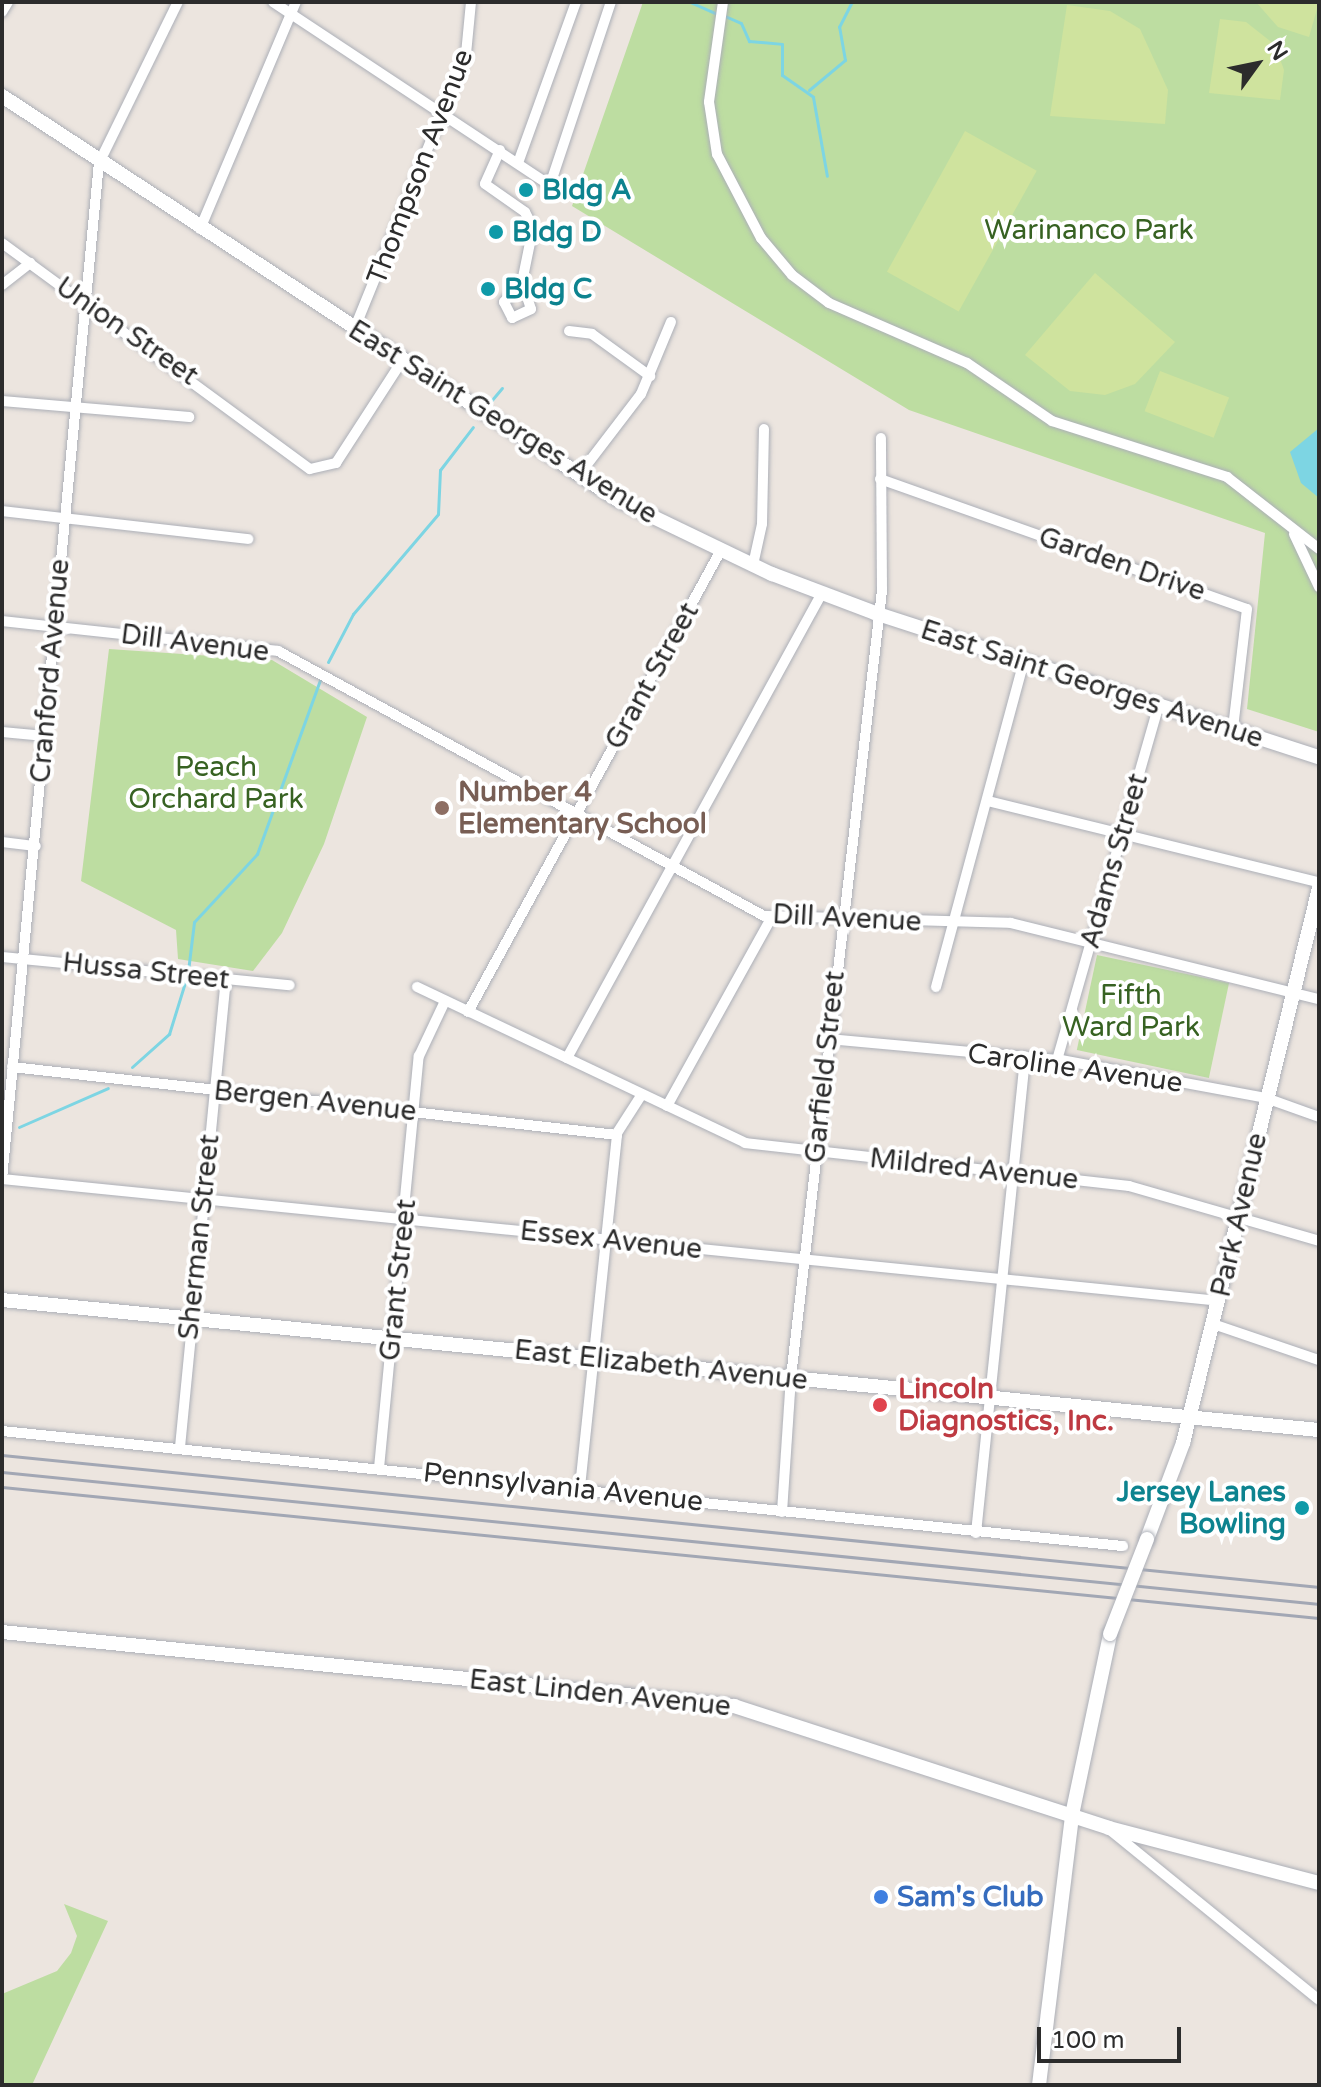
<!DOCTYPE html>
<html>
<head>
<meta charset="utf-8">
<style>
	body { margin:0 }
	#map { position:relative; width:1321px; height:2087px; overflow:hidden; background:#ece5df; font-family:"Varela Round",sans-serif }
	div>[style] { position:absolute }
	.green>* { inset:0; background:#bddda1; transform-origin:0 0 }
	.pitch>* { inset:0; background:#cfe39e; transform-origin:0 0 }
	.water>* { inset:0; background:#7dd5e3 }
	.stream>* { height:3px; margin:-1.5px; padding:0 1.5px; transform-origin:1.5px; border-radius:1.5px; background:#7dd5e3 }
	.roads { filter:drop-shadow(0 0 2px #acafb7) drop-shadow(0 0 2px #acafb7) }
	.minor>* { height:10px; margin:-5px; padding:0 5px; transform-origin:5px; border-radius:5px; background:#fff }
	.tertiary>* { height:14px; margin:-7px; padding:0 7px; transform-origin:7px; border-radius:7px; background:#fff }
	.secondary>* { height:14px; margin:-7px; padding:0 7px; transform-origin:7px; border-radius:7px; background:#fff }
	.rail>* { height:3px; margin:-1.5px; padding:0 1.5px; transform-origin:1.5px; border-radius:1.5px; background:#a2a7b4 }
	.bridges { filter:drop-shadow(0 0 2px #acafb7) drop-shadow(0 0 2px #acafb7) }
	.tertiary-bridge>* { height:14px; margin:-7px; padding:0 7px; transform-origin:7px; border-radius:7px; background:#fff }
	.dots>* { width:22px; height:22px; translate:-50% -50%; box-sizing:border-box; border:4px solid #fff; border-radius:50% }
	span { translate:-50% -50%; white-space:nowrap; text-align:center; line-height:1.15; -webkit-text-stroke:8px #fff; paint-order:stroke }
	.street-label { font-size:28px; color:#2c2c2c }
	.culture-label { font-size:28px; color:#0d838f; font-weight:700 }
	.left { translate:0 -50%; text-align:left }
	.right { translate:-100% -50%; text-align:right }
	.park-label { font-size:28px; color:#376222 }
	.education-label { font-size:28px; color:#785e54; font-weight:700 }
	.health-label { font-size:28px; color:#be3a42; font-weight:700 }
	.shop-label { font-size:28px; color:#366cbe; font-weight:700 }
	.frame { position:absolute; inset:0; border:4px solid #2c2c2c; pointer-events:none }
	.north { position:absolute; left:1217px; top:24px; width:80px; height:80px; -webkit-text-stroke:6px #fff; paint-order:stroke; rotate:57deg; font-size:22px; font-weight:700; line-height:32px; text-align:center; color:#2c2c2c }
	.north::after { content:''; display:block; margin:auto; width:28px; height:36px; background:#2c2c2c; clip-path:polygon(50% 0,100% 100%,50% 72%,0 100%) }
	.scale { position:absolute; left:1037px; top:2027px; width:144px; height:36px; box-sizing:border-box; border:4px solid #2c2c2c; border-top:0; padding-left:10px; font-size:24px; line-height:28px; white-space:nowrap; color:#2c2c2c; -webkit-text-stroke:6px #fff; paint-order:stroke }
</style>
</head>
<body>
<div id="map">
	<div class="green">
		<div style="clip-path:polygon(643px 2px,1319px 2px,1319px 732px,1247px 709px,1265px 533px,909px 410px,572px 206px)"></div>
		<div style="clip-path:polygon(109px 649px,272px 660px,367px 717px,324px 844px,282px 933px,253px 971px,178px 959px,176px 930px,81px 881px)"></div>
		<div style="left:1097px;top:955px;width:135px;height:97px;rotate:12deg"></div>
		<div style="clip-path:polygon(64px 1904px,108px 1921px,32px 2085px,2px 2085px,2px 1994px,57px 1971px,71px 1953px,77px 1936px)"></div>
	</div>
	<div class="pitch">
		<div style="clip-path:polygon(1256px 2px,1319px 2px,1309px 37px,1278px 27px)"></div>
		<div style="clip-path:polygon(1067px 5px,1110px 11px,1140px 29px,1168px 90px,1165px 124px,1050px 116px)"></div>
		<div style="clip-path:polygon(1220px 19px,1246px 22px,1275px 45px,1284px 70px,1280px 100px,1209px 93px)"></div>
		<div style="left:965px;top:131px;width:82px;height:161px;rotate:29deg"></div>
		<div style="clip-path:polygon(1095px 273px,1175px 342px,1135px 384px,1105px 395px,1070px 391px,1025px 355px)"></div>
		<div style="left:1160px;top:371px;width:74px;height:43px;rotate:21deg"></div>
	</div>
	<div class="water">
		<div style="clip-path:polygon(1319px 428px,1319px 498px,1301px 483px,1290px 452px)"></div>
	</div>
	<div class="stream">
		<div style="left:690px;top:2px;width:30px;rotate:24deg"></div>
		<div style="left:725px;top:16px;width:17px;rotate:24deg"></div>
		<div style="left:741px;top:23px;width:20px;rotate:66deg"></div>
		<div style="left:749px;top:41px;width:33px;rotate:5deg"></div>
		<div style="left:782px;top:44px;width:31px;rotate:90deg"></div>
		<div style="left:782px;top:75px;width:38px;rotate:35deg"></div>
		<div style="left:813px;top:97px;width:80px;rotate:80deg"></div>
		<div style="left:809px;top:90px;width:47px;rotate:-39.8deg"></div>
		<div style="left:845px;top:60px;width:34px;rotate:-100deg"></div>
		<div style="left:839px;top:27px;width:28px;rotate:-63deg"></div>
		<div style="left:491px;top:401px;width:17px;rotate:-50deg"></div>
		<div style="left:328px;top:662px;width:54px;rotate:-62.5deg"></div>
		<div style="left:353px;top:614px;width:131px;rotate:-49.6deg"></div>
		<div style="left:438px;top:514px;width:44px;rotate:-87.4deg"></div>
		<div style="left:440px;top:470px;width:54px;rotate:-52.5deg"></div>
		<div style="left:188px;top:971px;width:49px;rotate:-83deg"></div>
		<div style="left:194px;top:922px;width:93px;rotate:-47.2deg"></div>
		<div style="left:257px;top:854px;width:185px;rotate:-70.1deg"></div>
		<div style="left:132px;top:1067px;width:50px;rotate:-41.7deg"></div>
		<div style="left:169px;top:1034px;width:58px;rotate:-72.8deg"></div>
		<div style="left:19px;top:1127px;width:97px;rotate:-23.7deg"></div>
	</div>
	<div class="roads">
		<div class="minor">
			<div style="left:273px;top:2px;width:332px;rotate:33.5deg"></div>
			<div style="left:550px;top:185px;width:193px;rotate:-71.6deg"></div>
			<div style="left:723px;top:2px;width:101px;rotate:98deg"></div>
			<div style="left:709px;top:102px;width:53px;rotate:81.3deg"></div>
			<div style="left:717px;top:154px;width:95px;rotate:62.4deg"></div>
			<div style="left:761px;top:238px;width:48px;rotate:50deg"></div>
			<div style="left:792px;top:275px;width:46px;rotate:37.1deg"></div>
			<div style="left:829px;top:303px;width:150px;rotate:23.5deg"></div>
			<div style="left:967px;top:363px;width:103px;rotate:34.3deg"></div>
			<div style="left:1052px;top:421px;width:184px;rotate:17.7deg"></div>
			<div style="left:1227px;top:477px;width:117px;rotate:38deg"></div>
			<div style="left:2px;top:12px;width:12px;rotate:-59deg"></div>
			<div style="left:500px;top:150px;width:37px;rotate:114deg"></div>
			<div style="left:485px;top:184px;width:49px;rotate:35deg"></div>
			<div style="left:525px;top:212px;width:18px;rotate:63deg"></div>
			<div style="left:533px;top:228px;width:55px;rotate:101.5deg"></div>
			<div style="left:522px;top:282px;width:27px;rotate:132deg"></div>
			<div style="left:504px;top:302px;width:18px;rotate:63deg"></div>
			<div style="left:512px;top:318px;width:21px;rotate:-25deg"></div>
			<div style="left:531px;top:309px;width:28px;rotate:-108deg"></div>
			<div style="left:518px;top:163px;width:171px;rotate:-70.2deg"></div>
			<div style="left:200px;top:229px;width:246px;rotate:-67.1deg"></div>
			<div style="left:2px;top:243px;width:382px;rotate:36.3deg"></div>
			<div style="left:310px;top:469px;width:27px;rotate:-13deg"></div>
			<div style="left:336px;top:463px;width:121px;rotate:-57.1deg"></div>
			<div style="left:2px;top:285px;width:36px;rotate:-38deg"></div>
			<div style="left:354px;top:330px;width:298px;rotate:-67.9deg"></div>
			<div style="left:466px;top:54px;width:52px;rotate:-84.5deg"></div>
			<div style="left:569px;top:331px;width:23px;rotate:7deg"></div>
			<div style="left:592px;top:334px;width:72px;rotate:35.9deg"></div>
			<div style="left:2px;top:401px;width:188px;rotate:4.9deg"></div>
			<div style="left:579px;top:475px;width:102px;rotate:-52.6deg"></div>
			<div style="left:641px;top:394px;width:78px;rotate:-67.4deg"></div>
			<div style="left:880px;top:479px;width:389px;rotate:19.5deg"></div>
			<div style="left:1247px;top:609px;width:121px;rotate:96.7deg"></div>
			<div style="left:2px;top:511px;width:248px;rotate:6.5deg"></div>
			<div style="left:1294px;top:534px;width:59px;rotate:64.7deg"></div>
			<div style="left:753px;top:565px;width:42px;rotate:-77.6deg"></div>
			<div style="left:762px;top:524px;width:95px;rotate:-88.8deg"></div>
			<div style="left:2px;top:621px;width:278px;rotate:6.2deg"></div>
			<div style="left:278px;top:651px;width:554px;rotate:28.6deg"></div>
			<div style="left:764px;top:916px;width:247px;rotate:1.6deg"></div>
			<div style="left:1011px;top:923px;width:317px;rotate:13.9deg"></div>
			<div style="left:2px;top:732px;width:43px;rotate:5.3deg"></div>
			<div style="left:988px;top:801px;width:341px;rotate:13.8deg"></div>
			<div style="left:2px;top:842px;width:34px;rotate:7deg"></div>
			<div style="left:2px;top:957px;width:289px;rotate:5.6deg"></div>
			<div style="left:417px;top:987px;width:363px;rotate:25.4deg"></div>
			<div style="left:745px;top:1143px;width:386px;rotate:6.4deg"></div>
			<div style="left:1129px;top:1186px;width:198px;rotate:16.1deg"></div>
			<div style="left:936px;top:987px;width:334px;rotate:-74.9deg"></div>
			<div style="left:468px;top:1012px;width:527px;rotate:-61.29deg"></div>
			<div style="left:828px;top:1039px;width:234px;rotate:5.2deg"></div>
			<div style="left:1061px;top:1060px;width:208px;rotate:10.5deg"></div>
			<div style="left:1266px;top:1098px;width:56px;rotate:19.7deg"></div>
			<div style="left:567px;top:1058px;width:530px;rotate:-61.26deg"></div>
			<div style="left:1057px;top:1060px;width:366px;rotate:-74deg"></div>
			<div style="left:12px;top:1067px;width:609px;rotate:6.41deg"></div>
			<div style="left:667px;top:1106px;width:215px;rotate:-61deg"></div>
			<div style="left:2px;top:1179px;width:1223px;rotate:5.72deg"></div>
			<div style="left:2px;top:1179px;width:1021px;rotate:-84.55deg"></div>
			<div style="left:99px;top:163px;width:179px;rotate:-63.9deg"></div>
			<div style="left:1213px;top:1324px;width:112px;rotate:18.8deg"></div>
			<div style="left:2px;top:1431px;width:1127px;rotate:5.86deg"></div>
			<div style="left:180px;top:1447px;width:470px;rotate:-84.4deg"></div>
			<div style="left:379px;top:1468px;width:414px;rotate:-84.5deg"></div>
			<div style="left:419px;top:1056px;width:61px;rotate:-64.7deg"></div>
			<div style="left:580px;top:1487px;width:356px;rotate:-84deg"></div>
			<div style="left:617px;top:1133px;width:46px;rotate:-57.3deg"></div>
			<div style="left:782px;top:1512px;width:135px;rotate:-86.2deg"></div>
			<div style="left:791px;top:1377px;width:792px;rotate:-83.4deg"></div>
			<div style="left:882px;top:590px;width:152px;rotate:-90.4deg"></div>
			<div style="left:976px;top:1533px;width:479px;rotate:-84.1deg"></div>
			<div style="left:1110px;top:1830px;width:269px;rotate:39.1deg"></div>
		</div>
		<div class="tertiary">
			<div style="left:2px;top:1300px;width:1323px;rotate:5.64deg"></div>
			<div style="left:1147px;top:1539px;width:103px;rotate:-69.4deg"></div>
			<div style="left:1183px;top:1443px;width:571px;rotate:-76.23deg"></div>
			<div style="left:2px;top:1632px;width:736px;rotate:5.77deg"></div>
			<div style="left:734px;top:1706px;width:394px;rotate:18deg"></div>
			<div style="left:1109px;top:1828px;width:217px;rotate:14.7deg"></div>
			<div style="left:1039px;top:2085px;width:272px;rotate:-83deg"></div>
			<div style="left:1072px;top:1815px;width:185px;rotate:-78.1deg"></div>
		</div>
		<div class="secondary">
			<div style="left:2px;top:96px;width:737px;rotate:33.26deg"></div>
			<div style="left:618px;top:500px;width:171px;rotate:25.7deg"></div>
			<div style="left:772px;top:574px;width:110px;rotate:20.7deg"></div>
			<div style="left:875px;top:613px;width:467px;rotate:18deg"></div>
		</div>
	</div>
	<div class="rail">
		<div style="left:2px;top:1455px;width:1324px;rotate:5.72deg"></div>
		<div style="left:2px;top:1472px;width:1324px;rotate:5.72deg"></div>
		<div style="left:2px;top:1487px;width:1323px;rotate:5.68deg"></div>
	</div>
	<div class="bridges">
		<div class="tertiary-bridge">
			<div style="left:1110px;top:1634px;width:102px;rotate:-68.7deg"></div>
		</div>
	</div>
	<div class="dots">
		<div style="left:526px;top:190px;background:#0f9aa8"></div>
		<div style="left:496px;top:232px;background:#0f9aa8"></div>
		<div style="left:488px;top:289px;background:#0f9aa8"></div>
		<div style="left:442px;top:808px;background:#8d6e63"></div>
		<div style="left:880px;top:1405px;background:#e0444e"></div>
		<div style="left:1302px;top:1508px;background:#0f9aa8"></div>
		<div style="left:881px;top:1897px;background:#3f7fe0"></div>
	</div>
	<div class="street-label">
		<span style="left:420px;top:167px;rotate:-69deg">Thompson Avenue</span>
		<span style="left:127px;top:331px;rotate:35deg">Union Street</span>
		<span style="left:503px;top:422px;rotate:32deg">East Saint Georges Avenue</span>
		<span style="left:1122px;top:564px;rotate:19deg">Garden Drive</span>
		<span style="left:195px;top:643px;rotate:7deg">Dill Avenue</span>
		<span style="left:50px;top:671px;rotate:-85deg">Cranford Avenue</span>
		<span style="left:652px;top:676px;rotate:-61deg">Grant Street</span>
		<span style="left:1092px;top:684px;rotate:18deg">East Saint Georges Avenue</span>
		<span style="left:1114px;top:861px;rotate:-74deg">Adams Street</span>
		<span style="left:847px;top:918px;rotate:3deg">Dill Avenue</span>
		<span style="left:146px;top:971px;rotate:6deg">Hussa Street</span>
		<span style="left:825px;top:1067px;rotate:-84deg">Garfield Street</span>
		<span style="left:1075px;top:1068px;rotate:8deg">Caroline Avenue</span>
		<span style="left:315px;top:1101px;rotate:6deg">Bergen Avenue</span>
		<span style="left:974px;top:1169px;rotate:6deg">Mildred Avenue</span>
		<span style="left:1239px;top:1215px;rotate:-77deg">Park Avenue</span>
		<span style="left:199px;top:1237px;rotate:-84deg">Sherman Street</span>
		<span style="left:611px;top:1240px;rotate:6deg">Essex Avenue</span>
		<span style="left:398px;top:1280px;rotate:-84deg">Grant Street</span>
		<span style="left:661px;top:1365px;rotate:6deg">East Elizabeth Avenue</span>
		<span style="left:563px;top:1487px;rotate:6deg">Pennsylvania Avenue</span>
		<span style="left:600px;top:1693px;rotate:6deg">East Linden Avenue</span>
	</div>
	<div class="culture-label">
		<span class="left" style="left:542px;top:190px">Bldg A</span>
		<span class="left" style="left:512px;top:232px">Bldg D</span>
		<span class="left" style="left:504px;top:289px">Bldg C</span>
		<span class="right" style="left:1286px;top:1508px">Jersey Lanes<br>Bowling</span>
	</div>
	<div class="park-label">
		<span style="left:1089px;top:230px">Warinanco Park</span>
		<span style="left:216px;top:783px">Peach<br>Orchard Park</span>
		<span style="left:1131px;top:1011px">Fifth<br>Ward Park</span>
	</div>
	<div class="education-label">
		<span class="left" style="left:458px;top:808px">Number 4<br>Elementary School</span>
	</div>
	<div class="health-label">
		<span class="left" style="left:898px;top:1405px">Lincoln<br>Diagnostics, Inc.</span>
	</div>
	<div class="shop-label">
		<span class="left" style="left:897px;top:1897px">Sam's Club</span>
	</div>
	<div class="frame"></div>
	<div class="north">N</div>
	<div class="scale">100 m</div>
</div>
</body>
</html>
